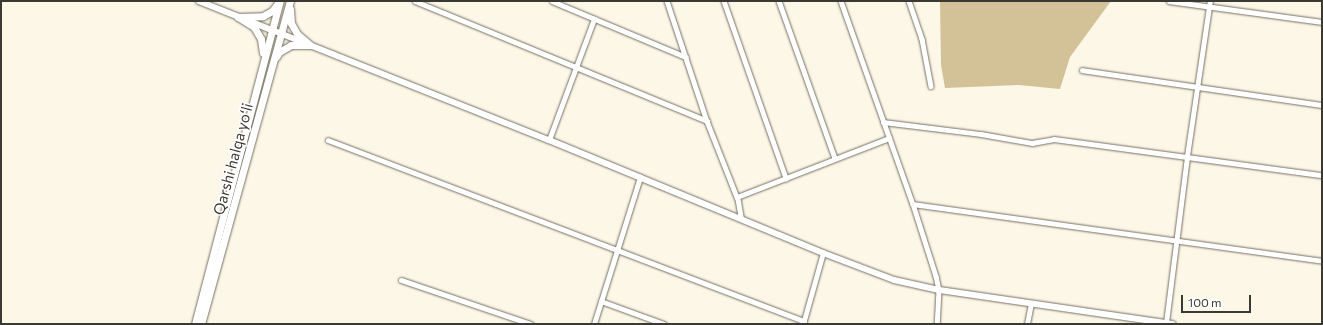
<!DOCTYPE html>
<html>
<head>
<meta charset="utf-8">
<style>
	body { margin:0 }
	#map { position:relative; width:1323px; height:325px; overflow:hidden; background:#fdf7e8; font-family:Commissioner,sans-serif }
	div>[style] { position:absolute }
	.green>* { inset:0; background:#d3c297 }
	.roads { filter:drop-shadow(0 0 1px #757062) drop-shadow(0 0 1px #757062) }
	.minor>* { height:4.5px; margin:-2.25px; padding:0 2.25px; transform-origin:2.25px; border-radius:2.25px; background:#fff }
	.tertiary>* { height:5.5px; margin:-2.75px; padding:0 2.75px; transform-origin:2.75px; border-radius:2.75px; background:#fff }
	.secondary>* { height:6px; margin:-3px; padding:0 3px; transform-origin:3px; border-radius:3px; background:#fff }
	.trunk>* { height:7px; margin:-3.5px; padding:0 3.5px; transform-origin:3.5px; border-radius:3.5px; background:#fff }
	span { translate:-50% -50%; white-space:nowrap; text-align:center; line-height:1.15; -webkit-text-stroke:3px #fff; paint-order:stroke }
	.street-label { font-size:15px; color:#3b3933 }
	.frame { position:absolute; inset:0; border:2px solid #3b3933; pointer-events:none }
	.scale { position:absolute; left:1181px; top:295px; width:70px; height:18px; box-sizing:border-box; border:2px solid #3b3933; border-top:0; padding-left:5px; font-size:12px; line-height:14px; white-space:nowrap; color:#3b3933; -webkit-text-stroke:3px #fff; paint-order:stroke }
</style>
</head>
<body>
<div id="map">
	<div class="green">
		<div style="clip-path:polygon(940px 1px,1111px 1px,1070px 57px,1060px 89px,1019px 85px,945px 88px,941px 65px)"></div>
	</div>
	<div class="roads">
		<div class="minor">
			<div style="left:415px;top:1px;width:316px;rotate:22.3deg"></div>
			<div style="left:552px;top:1px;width:145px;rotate:22.7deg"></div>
			<div style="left:667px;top:1px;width:126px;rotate:71.6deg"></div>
			<div style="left:707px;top:121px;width:82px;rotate:68.5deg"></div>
			<div style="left:724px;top:1px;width:188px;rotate:70.7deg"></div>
			<div style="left:779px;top:1px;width:167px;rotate:70.4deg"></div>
			<div style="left:841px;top:1px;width:215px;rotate:70.5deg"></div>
			<div style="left:913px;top:204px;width:76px;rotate:72.3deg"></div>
			<div style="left:936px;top:276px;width:14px;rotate:78deg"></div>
			<div style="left:939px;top:290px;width:34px;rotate:93deg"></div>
			<div style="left:909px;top:1px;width:40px;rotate:71.1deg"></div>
			<div style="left:922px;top:39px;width:48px;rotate:79.2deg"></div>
			<div style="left:1169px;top:1px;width:154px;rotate:7.8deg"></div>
			<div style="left:1082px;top:70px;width:243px;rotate:8.3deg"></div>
			<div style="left:883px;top:122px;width:99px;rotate:7deg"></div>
			<div style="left:981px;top:134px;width:52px;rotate:10deg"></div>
			<div style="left:1032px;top:143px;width:22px;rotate:-10deg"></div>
			<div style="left:1054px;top:139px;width:270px;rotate:7.7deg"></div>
			<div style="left:328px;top:140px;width:509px;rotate:20.82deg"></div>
			<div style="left:549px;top:140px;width:129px;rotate:-69.6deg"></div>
			<div style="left:913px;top:204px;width:413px;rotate:7.9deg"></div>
			<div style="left:741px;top:219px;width:22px;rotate:-100deg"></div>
			<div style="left:737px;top:197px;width:163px;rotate:-21.2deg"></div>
			<div style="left:401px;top:280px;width:137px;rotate:18.7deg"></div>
			<div style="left:601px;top:301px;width:67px;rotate:20.1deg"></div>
			<div style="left:1166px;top:323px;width:168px;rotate:-82.8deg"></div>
			<div style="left:1187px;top:156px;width:157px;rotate:-81.6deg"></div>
			<div style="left:594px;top:324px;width:154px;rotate:-72.6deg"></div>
			<div style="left:803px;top:324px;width:74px;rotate:-74.3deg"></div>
			<div style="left:1027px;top:324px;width:21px;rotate:-79deg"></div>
		</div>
		<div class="tertiary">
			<div style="left:199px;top:1px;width:79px;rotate:21.7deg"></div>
		</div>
		<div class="secondary">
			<div style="left:272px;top:30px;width:298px;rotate:21.7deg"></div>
			<div style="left:549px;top:140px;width:296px;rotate:22.4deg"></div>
			<div style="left:823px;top:253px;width:76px;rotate:20.8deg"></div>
			<div style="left:894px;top:280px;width:46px;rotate:12.5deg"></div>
			<div style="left:939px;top:290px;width:236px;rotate:8.3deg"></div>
		</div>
		<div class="trunk">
			<div style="left:290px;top:9px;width:14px;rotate:86deg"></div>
			<div style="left:291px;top:23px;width:13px;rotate:61deg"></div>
			<div style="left:297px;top:34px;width:17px;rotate:40deg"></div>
			<div style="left:238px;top:17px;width:19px;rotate:32deg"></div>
			<div style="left:254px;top:27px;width:14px;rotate:60deg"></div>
			<div style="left:261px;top:39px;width:14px;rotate:82deg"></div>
			<div style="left:238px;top:17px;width:25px;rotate:-2deg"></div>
			<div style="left:263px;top:16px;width:10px;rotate:-29deg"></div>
			<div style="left:272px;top:11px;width:10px;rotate:-53deg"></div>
			<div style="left:276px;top:57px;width:6px;rotate:-59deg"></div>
			<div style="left:279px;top:52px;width:14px;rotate:-30deg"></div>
			<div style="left:291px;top:45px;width:18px"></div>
			<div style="left:195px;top:324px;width:334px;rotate:-75.3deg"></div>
			<div style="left:201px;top:324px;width:335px;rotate:-74.6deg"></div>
		</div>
	</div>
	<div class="street-label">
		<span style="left:233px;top:159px;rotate:-75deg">Qarshi halqa yoʻli</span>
	</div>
	<div class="frame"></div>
	<div class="scale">100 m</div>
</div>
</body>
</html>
